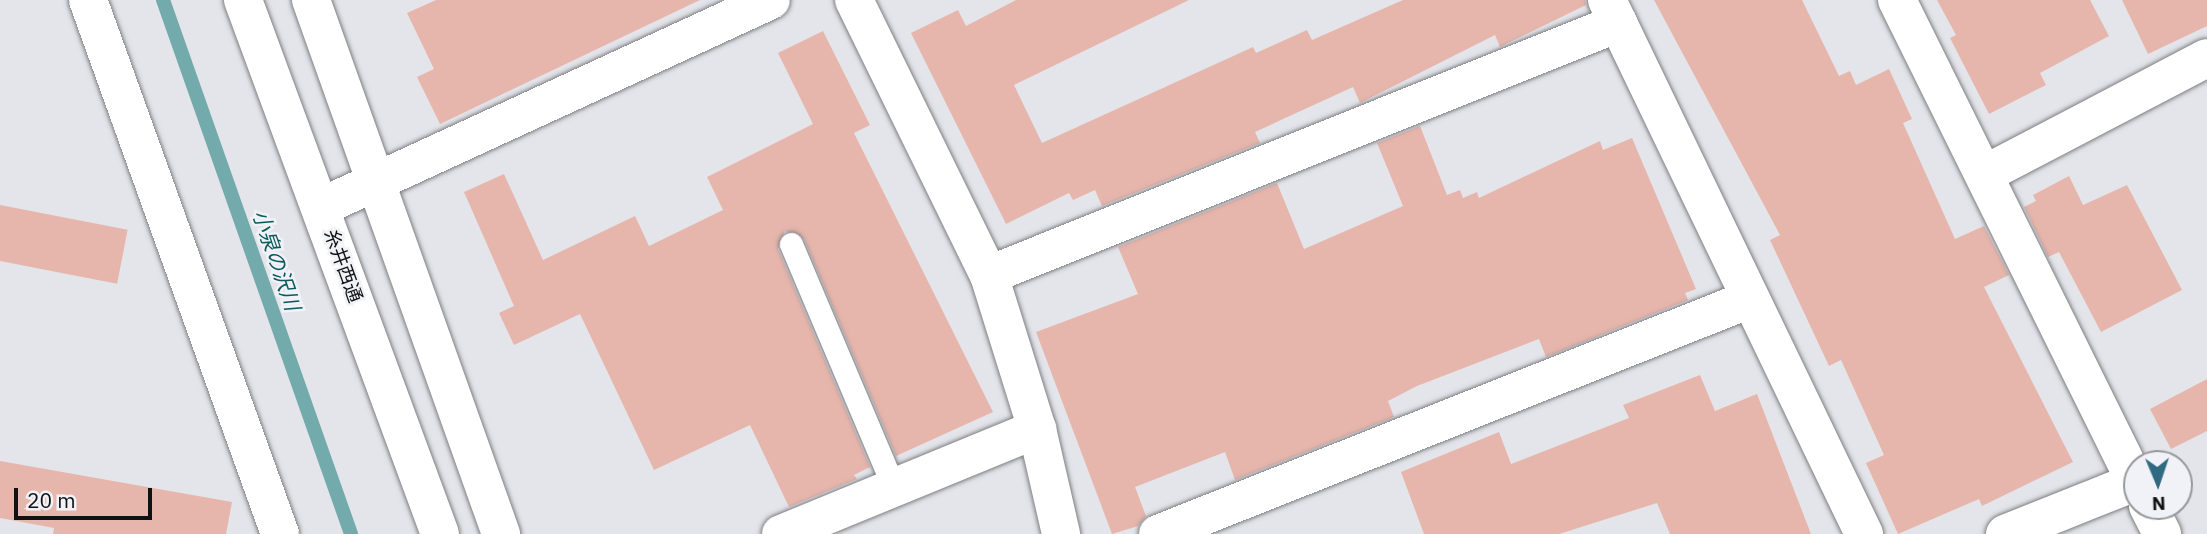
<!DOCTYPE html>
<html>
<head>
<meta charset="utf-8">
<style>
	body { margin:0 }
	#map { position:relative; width:2207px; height:534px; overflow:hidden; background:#e4e5ea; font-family:"IBM Plex Sans","Noto Sans JP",sans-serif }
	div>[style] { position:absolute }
	.stream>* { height:14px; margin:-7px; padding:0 7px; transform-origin:7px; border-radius:7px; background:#73aaac }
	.building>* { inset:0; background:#e6b6ac; transform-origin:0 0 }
	.roads { filter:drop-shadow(0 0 2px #7e7f83) drop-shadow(0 0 2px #7e7f83) }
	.lane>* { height:23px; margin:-11.5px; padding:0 11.5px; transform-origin:11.5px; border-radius:11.5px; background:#fff }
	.street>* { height:38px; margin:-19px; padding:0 19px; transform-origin:19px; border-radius:19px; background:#fff }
	.secondary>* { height:38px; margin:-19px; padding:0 19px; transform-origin:19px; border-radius:19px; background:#fff }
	span { translate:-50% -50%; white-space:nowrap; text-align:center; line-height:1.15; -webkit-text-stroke:5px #f1f2f7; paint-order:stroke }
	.street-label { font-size:19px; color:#111113 }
	.water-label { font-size:21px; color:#0b5b5e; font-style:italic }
	.north { position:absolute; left:2123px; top:450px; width:70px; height:70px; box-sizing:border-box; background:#f1f2f7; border:2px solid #97989c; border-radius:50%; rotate:178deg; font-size:19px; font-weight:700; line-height:28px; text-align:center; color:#111113 }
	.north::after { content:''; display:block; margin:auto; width:24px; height:32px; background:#2f6a82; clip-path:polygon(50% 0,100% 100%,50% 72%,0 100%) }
	.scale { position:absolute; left:14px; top:488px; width:138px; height:32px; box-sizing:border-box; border:4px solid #111113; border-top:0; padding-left:9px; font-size:21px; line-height:24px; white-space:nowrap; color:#111113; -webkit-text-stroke:5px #f1f2f7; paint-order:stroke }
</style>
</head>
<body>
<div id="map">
	<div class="stream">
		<div style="left:163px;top:0;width:566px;rotate:70.6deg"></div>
	</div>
	<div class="building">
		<div style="clip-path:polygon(436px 0,700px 0,440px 124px,417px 77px,434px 69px,407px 13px)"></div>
		<div style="clip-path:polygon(1016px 0,1189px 0,1014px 85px,1042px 143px,1253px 47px,1256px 53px,1307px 30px,1312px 40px,1403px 0,1585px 0,1586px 5px,1500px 47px,1495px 35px,1360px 103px,1353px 87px,1255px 132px,1260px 143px,1102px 206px,1095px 190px,1073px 200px,1069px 193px,1006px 224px,911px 33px,958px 10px,966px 26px)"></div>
		<div style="clip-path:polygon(1654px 0,1802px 0,1839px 76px,1850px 71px,1856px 85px,1889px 69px,1912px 119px,1903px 123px,1955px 239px,1984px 226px,2009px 275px,1984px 287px,2073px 462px,1982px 506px,1979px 499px,1898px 534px,1866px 463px,1884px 455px,1841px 360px,1829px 366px,1770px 240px,1780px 235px)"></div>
		<div style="clip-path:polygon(1937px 0,2090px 0,2109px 36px,2040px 73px,2046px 85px,1989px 114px,1950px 38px,1956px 35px)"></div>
		<div style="clip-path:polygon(2122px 0,2207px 0,2207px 26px,2148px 54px)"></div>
		<div style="clip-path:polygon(823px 31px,870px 125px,854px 133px,993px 412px,896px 456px,804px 239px,785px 231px,778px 249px,870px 467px,854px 475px,857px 479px,789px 507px,750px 425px,654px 470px,580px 314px,514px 345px,499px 313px,514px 306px,464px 192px,504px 174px,543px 260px,635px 216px,649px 246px,723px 210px,707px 177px,813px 124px,778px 53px)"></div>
		<div style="clip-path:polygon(1420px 126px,1447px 195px,1460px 190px,1463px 198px,1477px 192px,1479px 198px,1600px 141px,1603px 150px,1632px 138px,1696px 289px,1685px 293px,1688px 300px,1546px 357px,1539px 339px,1417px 386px,1388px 401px,1394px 417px,1235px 480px,1225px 452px,1135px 487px,1146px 516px,1138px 526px,1112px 534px,1036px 332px,1138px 294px,1118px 247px,1277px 183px,1304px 249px,1403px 206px,1377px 143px)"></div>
		<div style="clip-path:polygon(2069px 176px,2083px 205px,2127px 185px,2182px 290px,2101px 332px,2059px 252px,2048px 257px,2024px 207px,2036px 201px,2033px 195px)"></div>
		<div style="left:0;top:205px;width:130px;height:55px;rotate:11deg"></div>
		<div style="clip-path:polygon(1700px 375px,1715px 411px,1757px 394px,1811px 534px,1670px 534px,1657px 503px,1559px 534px,1424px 534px,1401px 472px,1499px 432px,1511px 464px,1629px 418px,1623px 405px)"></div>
		<div style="clip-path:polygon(2207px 379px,2207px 431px,2171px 449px,2150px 409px)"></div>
		<div style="clip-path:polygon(0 461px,232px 502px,226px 534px,53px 534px,54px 528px,0 518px)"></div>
	</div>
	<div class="roads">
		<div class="lane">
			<div style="left:791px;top:244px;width:265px;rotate:67.1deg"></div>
		</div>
		<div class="street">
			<div style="left:88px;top:0;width:567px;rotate:70.22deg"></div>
			<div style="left:854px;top:0;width:306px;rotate:63.9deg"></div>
			<div style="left:989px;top:275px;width:161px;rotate:72.7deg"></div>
			<div style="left:1037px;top:429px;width:108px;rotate:77.1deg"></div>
			<div style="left:1607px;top:0;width:593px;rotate:64.3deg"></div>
			<div style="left:1897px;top:0;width:541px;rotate:63.67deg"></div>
			<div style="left:1985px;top:174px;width:250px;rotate:-27.6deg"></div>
			<div style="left:321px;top:207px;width:495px;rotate:-24.7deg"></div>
			<div style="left:989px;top:275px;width:678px;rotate:-21.83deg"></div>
			<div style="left:2148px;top:506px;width:31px;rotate:63deg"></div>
			<div style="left:781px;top:534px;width:277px;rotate:-22.3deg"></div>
			<div style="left:1158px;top:534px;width:637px;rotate:-21.65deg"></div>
			<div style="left:2005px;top:534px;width:140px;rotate:-21.8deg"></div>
		</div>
		<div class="secondary">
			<div style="left:243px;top:0;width:569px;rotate:69.75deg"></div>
			<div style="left:311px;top:0;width:567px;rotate:70.41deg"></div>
		</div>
	</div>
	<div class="street-label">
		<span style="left:343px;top:266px;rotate:70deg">糸井西通</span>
	</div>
	<div class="water-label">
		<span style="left:277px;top:260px;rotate:71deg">小泉の沢川</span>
	</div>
	<div class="north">N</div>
	<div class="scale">20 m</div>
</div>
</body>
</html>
